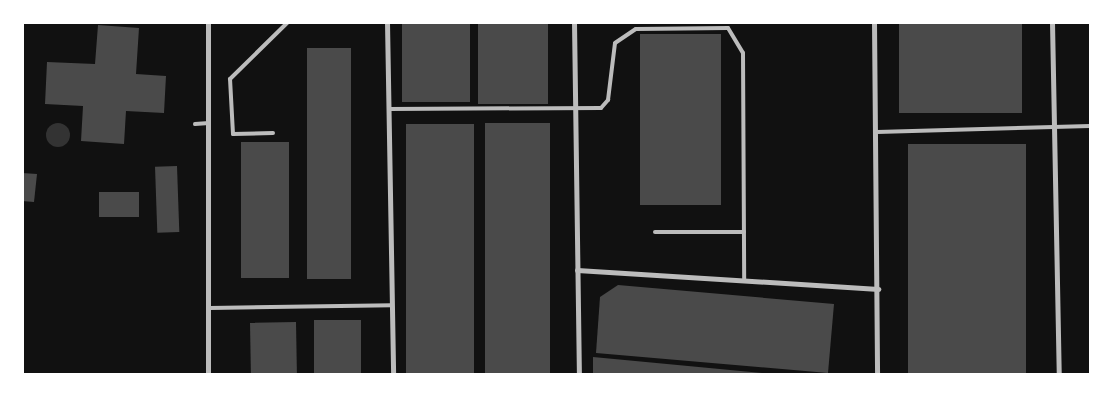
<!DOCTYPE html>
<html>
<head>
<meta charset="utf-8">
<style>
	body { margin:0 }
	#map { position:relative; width:1113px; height:397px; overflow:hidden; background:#111; font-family:Manrope,sans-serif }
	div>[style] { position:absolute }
	.water>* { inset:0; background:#333 }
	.round { border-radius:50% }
	.building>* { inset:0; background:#4a4a4a; transform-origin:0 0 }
	.service>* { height:4px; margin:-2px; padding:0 2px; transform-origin:2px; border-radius:2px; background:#bcbcbc }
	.minor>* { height:5px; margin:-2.5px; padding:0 2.5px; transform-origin:2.5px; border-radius:2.5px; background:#bcbcbc }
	span { translate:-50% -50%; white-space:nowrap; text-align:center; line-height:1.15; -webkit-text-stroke:4px #fff; paint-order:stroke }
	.frame { position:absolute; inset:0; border:24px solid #fff; pointer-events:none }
</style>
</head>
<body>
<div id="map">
	<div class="water">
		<div class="round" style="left:46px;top:123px;width:24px;height:24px"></div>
	</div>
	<div class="building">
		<div style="left:402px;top:22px;width:68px;height:80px"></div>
		<div style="left:478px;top:22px;width:70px;height:82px"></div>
		<div style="left:899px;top:22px;width:123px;height:91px"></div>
		<div style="clip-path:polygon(98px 25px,139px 28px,136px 74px,166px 76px,164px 113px,126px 111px,124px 144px,81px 141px,83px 106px,45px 104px,47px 62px,95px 64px)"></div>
		<div style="left:640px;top:34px;width:81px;height:171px"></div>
		<div style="left:307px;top:48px;width:44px;height:231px"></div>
		<div style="left:485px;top:123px;width:65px;height:251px"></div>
		<div style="left:406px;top:124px;width:68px;height:250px"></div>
		<div style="left:241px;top:142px;width:48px;height:136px"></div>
		<div style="left:908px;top:144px;width:118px;height:230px"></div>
		<div style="left:177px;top:166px;width:66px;height:22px;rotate:88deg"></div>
		<div style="clip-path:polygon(22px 173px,37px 174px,34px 202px,22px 201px)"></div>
		<div style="left:99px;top:192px;width:40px;height:25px"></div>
		<div style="clip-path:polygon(618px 285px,834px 304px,828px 373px,596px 353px,600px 297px)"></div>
		<div style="left:314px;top:320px;width:47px;height:54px"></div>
		<div style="left:296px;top:322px;width:52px;height:46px;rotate:89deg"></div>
		<div style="clip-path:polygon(593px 357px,762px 373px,762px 374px,593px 374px)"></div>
	</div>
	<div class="service">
		<div style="left:389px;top:109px;width:212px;rotate:-0.3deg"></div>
		<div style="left:601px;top:108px;width:11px;rotate:-49deg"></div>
		<div style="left:608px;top:100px;width:57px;rotate:-83deg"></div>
		<div style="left:615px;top:43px;width:25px;rotate:-34deg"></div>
		<div style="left:636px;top:29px;width:92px;rotate:-0.6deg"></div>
		<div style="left:728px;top:28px;width:29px;rotate:59deg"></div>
		<div style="left:743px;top:53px;width:226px;rotate:89.7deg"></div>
		<div style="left:195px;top:124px;width:14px;rotate:-4deg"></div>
		<div style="left:877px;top:132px;width:213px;rotate:-1.6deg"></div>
		<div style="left:273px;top:133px;width:40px;rotate:178.6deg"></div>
		<div style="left:233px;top:134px;width:55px;rotate:-93.1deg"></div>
		<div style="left:230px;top:79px;width:81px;rotate:-44.5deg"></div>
		<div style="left:655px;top:232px;width:89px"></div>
		<div style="left:210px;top:308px;width:182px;rotate:-0.9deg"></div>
	</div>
	<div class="minor">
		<div style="left:387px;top:22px;width:352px;rotate:89deg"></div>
		<div style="left:574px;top:22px;width:352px;rotate:89.2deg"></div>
		<div style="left:874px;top:22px;width:352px;rotate:89.5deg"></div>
		<div style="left:1052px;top:22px;width:352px;rotate:88.9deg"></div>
		<div style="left:577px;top:270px;width:302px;rotate:3.6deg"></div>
		<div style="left:208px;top:374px;width:352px;rotate:-90deg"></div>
	</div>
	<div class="frame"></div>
</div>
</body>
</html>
